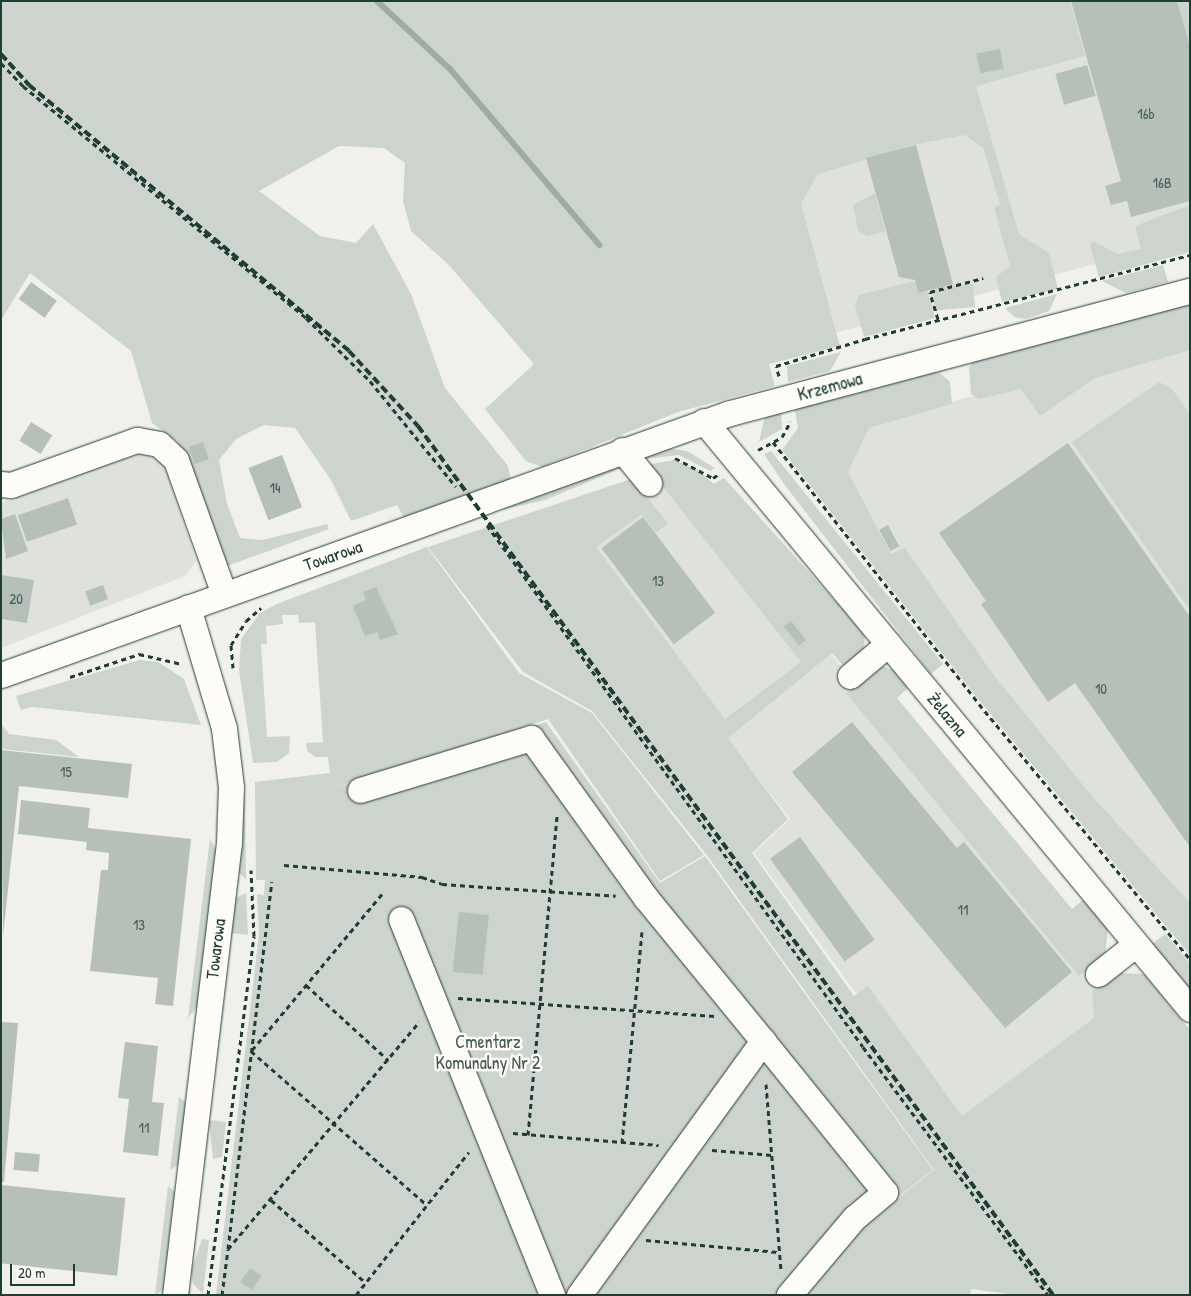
<!DOCTYPE html>
<html>
<head>
<meta charset="utf-8">
<style>
	body { margin:0 }
	#map { position:relative; width:1191px; height:1296px; overflow:hidden; background:#f0f1eb; font-family:"Patrick Hand",sans-serif }
	div>[style] { position:absolute }
	.built>* { inset:0; background:#dfe2dc }
	.green>* { inset:0; background:#cdd3cd; transform-origin:0 0 }
	.stream>* { height:6px; margin:-3px; padding:0 3px; transform-origin:3px; border-radius:3px; background:#9faca4 }
	.building>* { inset:0; background:#b6bfb8; transform-origin:0 0 }
	.path>* { height:3px; margin-top:-1.5px; transform-origin:0; background:repeating-linear-gradient(90deg,#1f3d34 0 5px,transparent 0 9px) }
	.roads { filter:drop-shadow(0 0 1px #1f3d34) drop-shadow(0 0 1px #1f3d34) }
	.minor>* { height:25px; margin:-12.5px; padding:0 12.5px; transform-origin:12.5px; border-radius:12.5px; background:#fdfcf7 }
	.rail>* { height:4px; margin-top:-2px; transform-origin:0; background:repeating-linear-gradient(90deg,#1f3d34 0 8px,transparent 0 12px) }
	span { translate:-50% -50%; white-space:nowrap; text-align:center; line-height:1.15; -webkit-text-stroke:5px #fdfcf7; paint-order:stroke }
	.number-label { font-size:15px; color:#455e55 }
	.number-label span { -webkit-text-stroke-width:0 }
	.street-label { font-size:18px; color:#1f3d34 }
	.park-label { font-size:18px; color:#425b53 }
	.frame { position:absolute; inset:0; border:2px solid #1f3d34; pointer-events:none }
	.scale { position:absolute; left:10px; top:1264px; width:65px; height:22px; box-sizing:border-box; border:2px solid #1f3d34; border-top:0; padding-left:6px; font-size:15px; line-height:18px; white-space:nowrap; color:#1f3d34; -webkit-text-stroke:4px #fdfcf7; paint-order:stroke }
</style>
</head>
<body>
<div id="map">
	<div class="built">
		<div style="clip-path:polygon(949px 1px,1190px 1px,1190px 239px,736px 359px,681px 233px)"></div>
		<div style="clip-path:polygon(1190px 340px,1190px 924px,900px 575px,845px 471px,866px 424px)"></div>
		<div style="clip-path:polygon(141px 452px,165px 464px,196px 561px,185px 576px,1px 648px,1px 503px)"></div>
		<div style="clip-path:polygon(662px 478px,831px 654px,1098px 974px,1106px 1039px,964px 1142px,754px 853px,790px 819px,555px 514px)"></div>
	</div>
	<div class="green">
		<div style="clip-path:polygon(1px 1px,1070px 1px,1085px 56px,976px 86px,1019px 234px,1049px 253px,1058px 289px,1002px 302px,996px 277px,1010px 266px,994px 207px,1000px 205px,984px 149px,965px 135px,917px 144px,818px 174px,801px 204px,840px 346px,769px 364px,775px 386px,678px 412px,542px 467px,526px 461px,485px 409px,534px 364px,448px 264px,411px 231px,403px 201px,405px 163px,384px 148px,339px 146px,259px 191px,320px 236px,356px 243px,373px 224px,411px 294px,445px 388px,508px 466px,511px 481px,405px 520px,397px 505px,351px 521px,331px 480px,295px 428px,264px 425px,236px 439px,219px 460px,227px 504px,240px 538px,262px 540px,327px 524px,329px 529px,224px 567px,188px 463px,177px 441px,152px 423px,131px 351px,30px 273px,1px 320px)"></div>
		<div style="clip-path:polygon(1177px 1px,1189px 1px,1190px 47px)"></div>
		<div style="clip-path:polygon(875px 193px,885px 231px,868px 236px,858px 231px,853px 205px)"></div>
		<div style="clip-path:polygon(1190px 205px,1190px 252px,1099px 277px,1090px 246px,1093px 241px,1118px 254px,1141px 249px,1135px 226px)"></div>
		<div style="clip-path:polygon(1163px 265px,1168px 282px,1126px 293px,1102px 281px)"></div>
		<div style="clip-path:polygon(915px 281px,918px 293px,927px 291px,935px 318px,864px 337px,855px 305px,859px 295px)"></div>
		<div style="left:973px;top:284px;width:23px;height:40px;rotate:85deg"></div>
		<div style="clip-path:polygon(1057px 294px,1049px 311px,1026px 319px,1014px 317px,1005px 308px)"></div>
		<div style="clip-path:polygon(1190px 301px,1190px 350px,1095px 378px,1040px 416px,1021px 389px,979px 399px,971px 394px,969px 367px,977px 357px)"></div>
		<div style="clip-path:polygon(841px 352px,830px 371px,788px 382px,787px 366px)"></div>
		<div style="clip-path:polygon(926px 371px,940px 373px,950px 382px,952px 404px,869px 428px,848px 472px,891px 554px,905px 548px,992px 673px,1091px 795px,1190px 903px,1190px 955px,983px 705px,782px 450px,798px 428px,794px 405px)"></div>
		<div style="clip-path:polygon(1159px 382px,1172px 389px,1190px 414px,1190px 610px,1072px 442px)"></div>
		<div style="clip-path:polygon(781px 409px,782px 429px,759px 442px,764px 419px)"></div>
		<div style="clip-path:polygon(667px 448px,687px 451px,715px 468px,710px 471px,679px 455px,645px 459px,641px 453px)"></div>
		<div style="clip-path:polygon(771px 451px,943px 664px,931px 674px,784px 484px,764px 454px)"></div>
		<div style="clip-path:polygon(674px 460px,698px 470px,714px 484px,724px 478px,865px 634px,864px 651px,845px 668px,832px 653px,728px 738px,788px 819px,752px 853px,854px 996px,868px 986px,962px 1116px,1094px 1018px,1092px 991px,1118px 973px,1144px 974px,1190px 1030px,1190px 1295px,1018px 1295px,971px 1289px,970px 1295px,804px 1295px,862px 1226px,934px 1170px,706px 854px,592px 711px,523px 672px,428px 547px,631px 479px,668px 523px,656px 533px,642px 514px,596px 547px,725px 719px,801px 662px,646px 465px)"></div>
		<div style="clip-path:polygon(618px 463px,622px 468px,545px 500px,502px 510px)"></div>
		<div style="clip-path:polygon(427px 547px,519px 673px,592px 713px,704px 855px,660px 881px,548px 719px,312px 795px,546px 722px,660px 883px,705px 856px,933px 1170px,862px 1225px,803px 1295px,216px 1295px,259px 934px,257px 894px,264px 895px,265px 880px,256px 880px,255px 782px,330px 773px,328px 757px,315px 757px,307px 751px,306px 743px,323px 742px,315px 622px,299px 623px,298px 615px,282px 615px,283px 624px,266px 626px,267px 644px,261px 644px,267px 737px,290px 736px,289px 753px,277px 762px,253px 763px,239px 670px,241px 639px,260px 613px,277px 604px)"></div>
		<div style="clip-path:polygon(140px 660px,158px 662px,184px 679px,201px 725px,32px 707px,21px 710px,16px 696px)"></div>
		<div style="clip-path:polygon(883px 666px,895px 671px,909px 687px,897px 698px,1072px 909px,1083px 900px,1108px 928px,1105px 955px,1079px 976px,846px 693px)"></div>
		<div style="clip-path:polygon(1px 724px,9px 734px,56px 740px,79px 757px,1px 749px)"></div>
		<div style="clip-path:polygon(245px 794px,246px 879px,238px 872px)"></div>
		<div style="clip-path:polygon(210px 839px,217px 852px,198px 1006px,188px 1018px)"></div>
		<div style="clip-path:polygon(246px 893px,248px 935px,231px 933px,236px 898px)"></div>
		<div style="clip-path:polygon(1165px 934px,1190px 963px,1190px 989px,1152px 944px)"></div>
		<div style="clip-path:polygon(179px 1097px,187px 1104px,178px 1165px,170px 1170px)"></div>
		<div style="clip-path:polygon(209px 1120px,226px 1122px,222px 1157px,213px 1159px)"></div>
		<div style="clip-path:polygon(168px 1186px,176px 1193px,163px 1290px,155px 1295px)"></div>
		<div style="clip-path:polygon(202px 1239px,209px 1240px,203px 1294px,193px 1284px,191px 1271px)"></div>
	</div>
	<div class="stream">
		<div style="left:377px;top:1px;width:100px;rotate:43deg"></div>
		<div style="left:450px;top:69px;width:231px;rotate:49.7deg"></div>
	</div>
	<div class="building">
		<div style="clip-path:polygon(1071px 1px,1177px 1px,1190px 47px,1190px 201px,1131px 217px,1127px 201px,1111px 205px,1105px 186px,1121px 181px)"></div>
		<div style="left:1000px;top:49px;width:20px;height:24px;rotate:79deg"></div>
		<div style="left:1087px;top:65px;width:32px;height:33px;rotate:74deg"></div>
		<div style="clip-path:polygon(916px 145px,953px 284px,918px 293px,915px 280px,899px 277px,866px 158px)"></div>
		<div style="left:31px;top:282px;width:32px;height:21px;rotate:36deg"></div>
		<div style="left:31px;top:422px;width:25px;height:22px;rotate:32deg"></div>
		<div style="left:203px;top:442px;width:18px;height:15px;rotate:71deg"></div>
		<div style="clip-path:polygon(1068px 443px,1190px 617px,1190px 847px,1075px 683px,1048px 702px,981px 604px,986px 601px,939px 533px)"></div>
		<div style="left:282px;top:455px;width:56px;height:36px;rotate:69deg"></div>
		<div style="left:68px;top:498px;width:28px;height:53px;rotate:71deg"></div>
		<div style="clip-path:polygon(15px 514px,28px 551px,6px 559px,1px 519px)"></div>
		<div style="left:643px;top:517px;width:120px;height:52px;rotate:53deg"></div>
		<div style="left:888px;top:525px;width:24px;height:10px;rotate:62deg"></div>
		<div style="clip-path:polygon(1px 575px,34px 580px,27px 623px,1px 619px)"></div>
		<div style="left:103px;top:585px;width:15px;height:19px;rotate:70deg"></div>
		<div style="clip-path:polygon(376px 587px,398px 634px,380px 640px,377px 632px,365px 636px,353px 606px,366px 600px,363px 592px)"></div>
		<div style="left:791px;top:621px;width:24px;height:9px;rotate:52deg"></div>
		<div style="clip-path:polygon(852px 722px,957px 848px,964px 842px,1072px 972px,1005px 1028px,792px 772px)"></div>
		<div style="clip-path:polygon(1px 750px,132px 764px,128px 798px,19px 786px,3px 936px)"></div>
		<div style="clip-path:polygon(21px 800px,90px 808px,88px 828px,191px 839px,173px 1006px,155px 1004px,158px 978px,90px 971px,101px 870px,108px 870px,109px 853px,86px 850px,87px 842px,18px 834px)"></div>
		<div style="left:800px;top:837px;width:127px;height:37px;rotate:54deg"></div>
		<div style="left:459px;top:912px;width:30px;height:60px;rotate:6deg"></div>
		<div style="clip-path:polygon(1px 1022px,18px 1023px,4px 1182px,1px 1182px)"></div>
		<div style="clip-path:polygon(125px 1042px,158px 1046px,152px 1102px,164px 1103px,158px 1156px,123px 1152px,129px 1099px,118px 1098px)"></div>
		<div style="left:15px;top:1152px;width:25px;height:18px;rotate:5deg"></div>
		<div style="left:1px;top:1185px;width:125px;height:78px;rotate:6deg"></div>
		<div style="left:250px;top:1268px;width:14px;height:17px;rotate:34deg"></div>
	</div>
	<div class="path">
		<div style="left:1px;top:63px;width:32px;rotate:46deg"></div>
		<div style="left:23px;top:86px;width:366px;rotate:39.3deg"></div>
		<div style="left:306px;top:318px;width:90px;rotate:44.5deg"></div>
		<div style="left:370px;top:381px;width:136px;rotate:50.9deg"></div>
		<div style="left:938px;top:319px;width:28px;rotate:-107deg"></div>
		<div style="left:930px;top:292px;width:55px;rotate:-14.8deg"></div>
		<div style="left:779px;top:376px;width:10px;rotate:-107deg"></div>
		<div style="left:776px;top:366px;width:93px;rotate:-16.9deg"></div>
		<div style="left:865px;top:339px;width:336px;rotate:-14.5deg"></div>
		<div style="left:773px;top:442px;width:333px;rotate:51.8deg"></div>
		<div style="left:979px;top:704px;width:331px;rotate:50.4deg"></div>
		<div style="left:758px;top:450px;width:27px;rotate:-28deg"></div>
		<div style="left:782px;top:437px;width:18px;rotate:-61deg"></div>
		<div style="left:675px;top:458px;width:43px;rotate:27.8deg"></div>
		<div style="left:713px;top:478px;width:7px;rotate:-34deg"></div>
		<div style="left:487px;top:525px;width:643px;rotate:54.23deg"></div>
		<div style="left:863px;top:1047px;width:309px;rotate:53.3deg"></div>
		<div style="left:233px;top:668px;width:23px;rotate:-95deg"></div>
		<div style="left:231px;top:645px;width:28px;rotate:-58deg"></div>
		<div style="left:246px;top:621px;width:20px;rotate:-41deg"></div>
		<div style="left:70px;top:677px;width:73px;rotate:-18.4deg"></div>
		<div style="left:139px;top:654px;width:44px;rotate:13.1deg"></div>
		<div style="left:284px;top:865px;width:139px;rotate:5deg"></div>
		<div style="left:422px;top:877px;width:21px;rotate:19deg"></div>
		<div style="left:442px;top:884px;width:174px;rotate:3.9deg"></div>
		<div style="left:382px;top:894px;width:204px;rotate:129.8deg"></div>
		<div style="left:251px;top:1051px;width:234px;rotate:41.2deg"></div>
		<div style="left:306px;top:985px;width:111px;rotate:42.4deg"></div>
		<div style="left:458px;top:998px;width:257px;rotate:4deg"></div>
		<div style="left:766px;top:1084px;width:186px;rotate:85.4deg"></div>
		<div style="left:513px;top:1133px;width:146px;rotate:4.7deg"></div>
		<div style="left:528px;top:1135px;width:322px;rotate:-84.8deg"></div>
		<div style="left:622px;top:1143px;width:212px;rotate:-84.6deg"></div>
		<div style="left:712px;top:1150px;width:60px;rotate:4.8deg"></div>
		<div style="left:271px;top:1200px;width:126px;rotate:41.1deg"></div>
		<div style="left:646px;top:1240px;width:134px;rotate:5.2deg"></div>
		<div style="left:228px;top:1249px;width:370px;rotate:-83.2deg"></div>
		<div style="left:208px;top:1295px;width:362px;rotate:-82.7deg"></div>
		<div style="left:254px;top:936px;width:66px;rotate:-92.6deg"></div>
		<div style="left:222px;top:1295px;width:46px;rotate:-82.6deg"></div>
		<div style="left:228px;top:1249px;width:297px;rotate:-49.9deg"></div>
		<div style="left:356px;top:1295px;width:182px;rotate:-51.7deg"></div>
	</div>
	<div class="roads">
		<div class="minor">
			<div style="left:704px;top:421px;width:763px;rotate:50.43deg"></div>
			<div style="left:622px;top:450px;width:43px;rotate:50.7deg"></div>
			<div style="left:1px;top:484px;width:10px;rotate:6deg"></div>
			<div style="left:11px;top:485px;width:134px;rotate:-19.7deg"></div>
			<div style="left:137px;top:440px;width:22px;rotate:10deg"></div>
			<div style="left:159px;top:444px;width:23px;rotate:43deg"></div>
			<div style="left:176px;top:460px;width:142px;rotate:70.3deg"></div>
			<div style="left:1px;top:675px;width:775px;rotate:-19.77deg"></div>
			<div style="left:730px;top:413px;width:476px;rotate:-14.9deg"></div>
			<div style="left:850px;top:676px;width:50px;rotate:-40.1deg"></div>
			<div style="left:360px;top:790px;width:179px;rotate:-16.9deg"></div>
			<div style="left:531px;top:738px;width:197px;rotate:54.3deg"></div>
			<div style="left:646px;top:898px;width:185px;rotate:50.7deg"></div>
			<div style="left:401px;top:919px;width:405px;rotate:68.1deg"></div>
			<div style="left:1098px;top:974px;width:48px;rotate:-38.3deg"></div>
			<div style="left:175px;top:1295px;width:455px;rotate:-83.2deg"></div>
			<div style="left:229px;top:843px;width:56px;rotate:-88deg"></div>
			<div style="left:231px;top:787px;width:59px;rotate:-96.8deg"></div>
			<div style="left:224px;top:728px;width:126px;rotate:-106.6deg"></div>
			<div style="left:579px;top:1295px;width:314px;rotate:-54.1deg"></div>
			<div style="left:763px;top:1041px;width:194px;rotate:51.1deg"></div>
			<div style="left:885px;top:1192px;width:40px;rotate:140deg"></div>
			<div style="left:854px;top:1218px;width:101px;rotate:130.2deg"></div>
		</div>
	</div>
	<div class="rail">
		<div style="left:1px;top:54px;width:42px;rotate:47.9deg"></div>
		<div style="left:29px;top:85px;width:416px;rotate:39.7deg"></div>
		<div style="left:349px;top:351px;width:102px;rotate:47.4deg"></div>
		<div style="left:418px;top:426px;width:1076px;rotate:53.84deg"></div>
	</div>
	<div class="number-label">
		<span style="left:1146px;top:114px">16b</span>
		<span style="left:1162px;top:183px">16B</span>
		<span style="left:275px;top:488px">14</span>
		<span style="left:658px;top:581px">13</span>
		<span style="left:16px;top:599px">20</span>
		<span style="left:1101px;top:689px">10</span>
		<span style="left:66px;top:772px">15</span>
		<span style="left:963px;top:910px">11</span>
		<span style="left:139px;top:925px">13</span>
		<span style="left:144px;top:1128px">11</span>
	</div>
	<div class="street-label">
		<span style="left:830px;top:387px;rotate:-15deg">Krzemowa</span>
		<span style="left:333px;top:556px;rotate:-19deg">Towarowa</span>
		<span style="left:947px;top:715px;rotate:50deg">Żelazna</span>
		<span style="left:216px;top:949px;rotate:-83deg">Towarowa</span>
	</div>
	<div class="park-label">
		<span style="left:488px;top:1053px">Cmentarz<br>Komunalny Nr 2</span>
	</div>
	<div class="frame"></div>
	<div class="scale">20 m</div>
</div>
</body>
</html>
